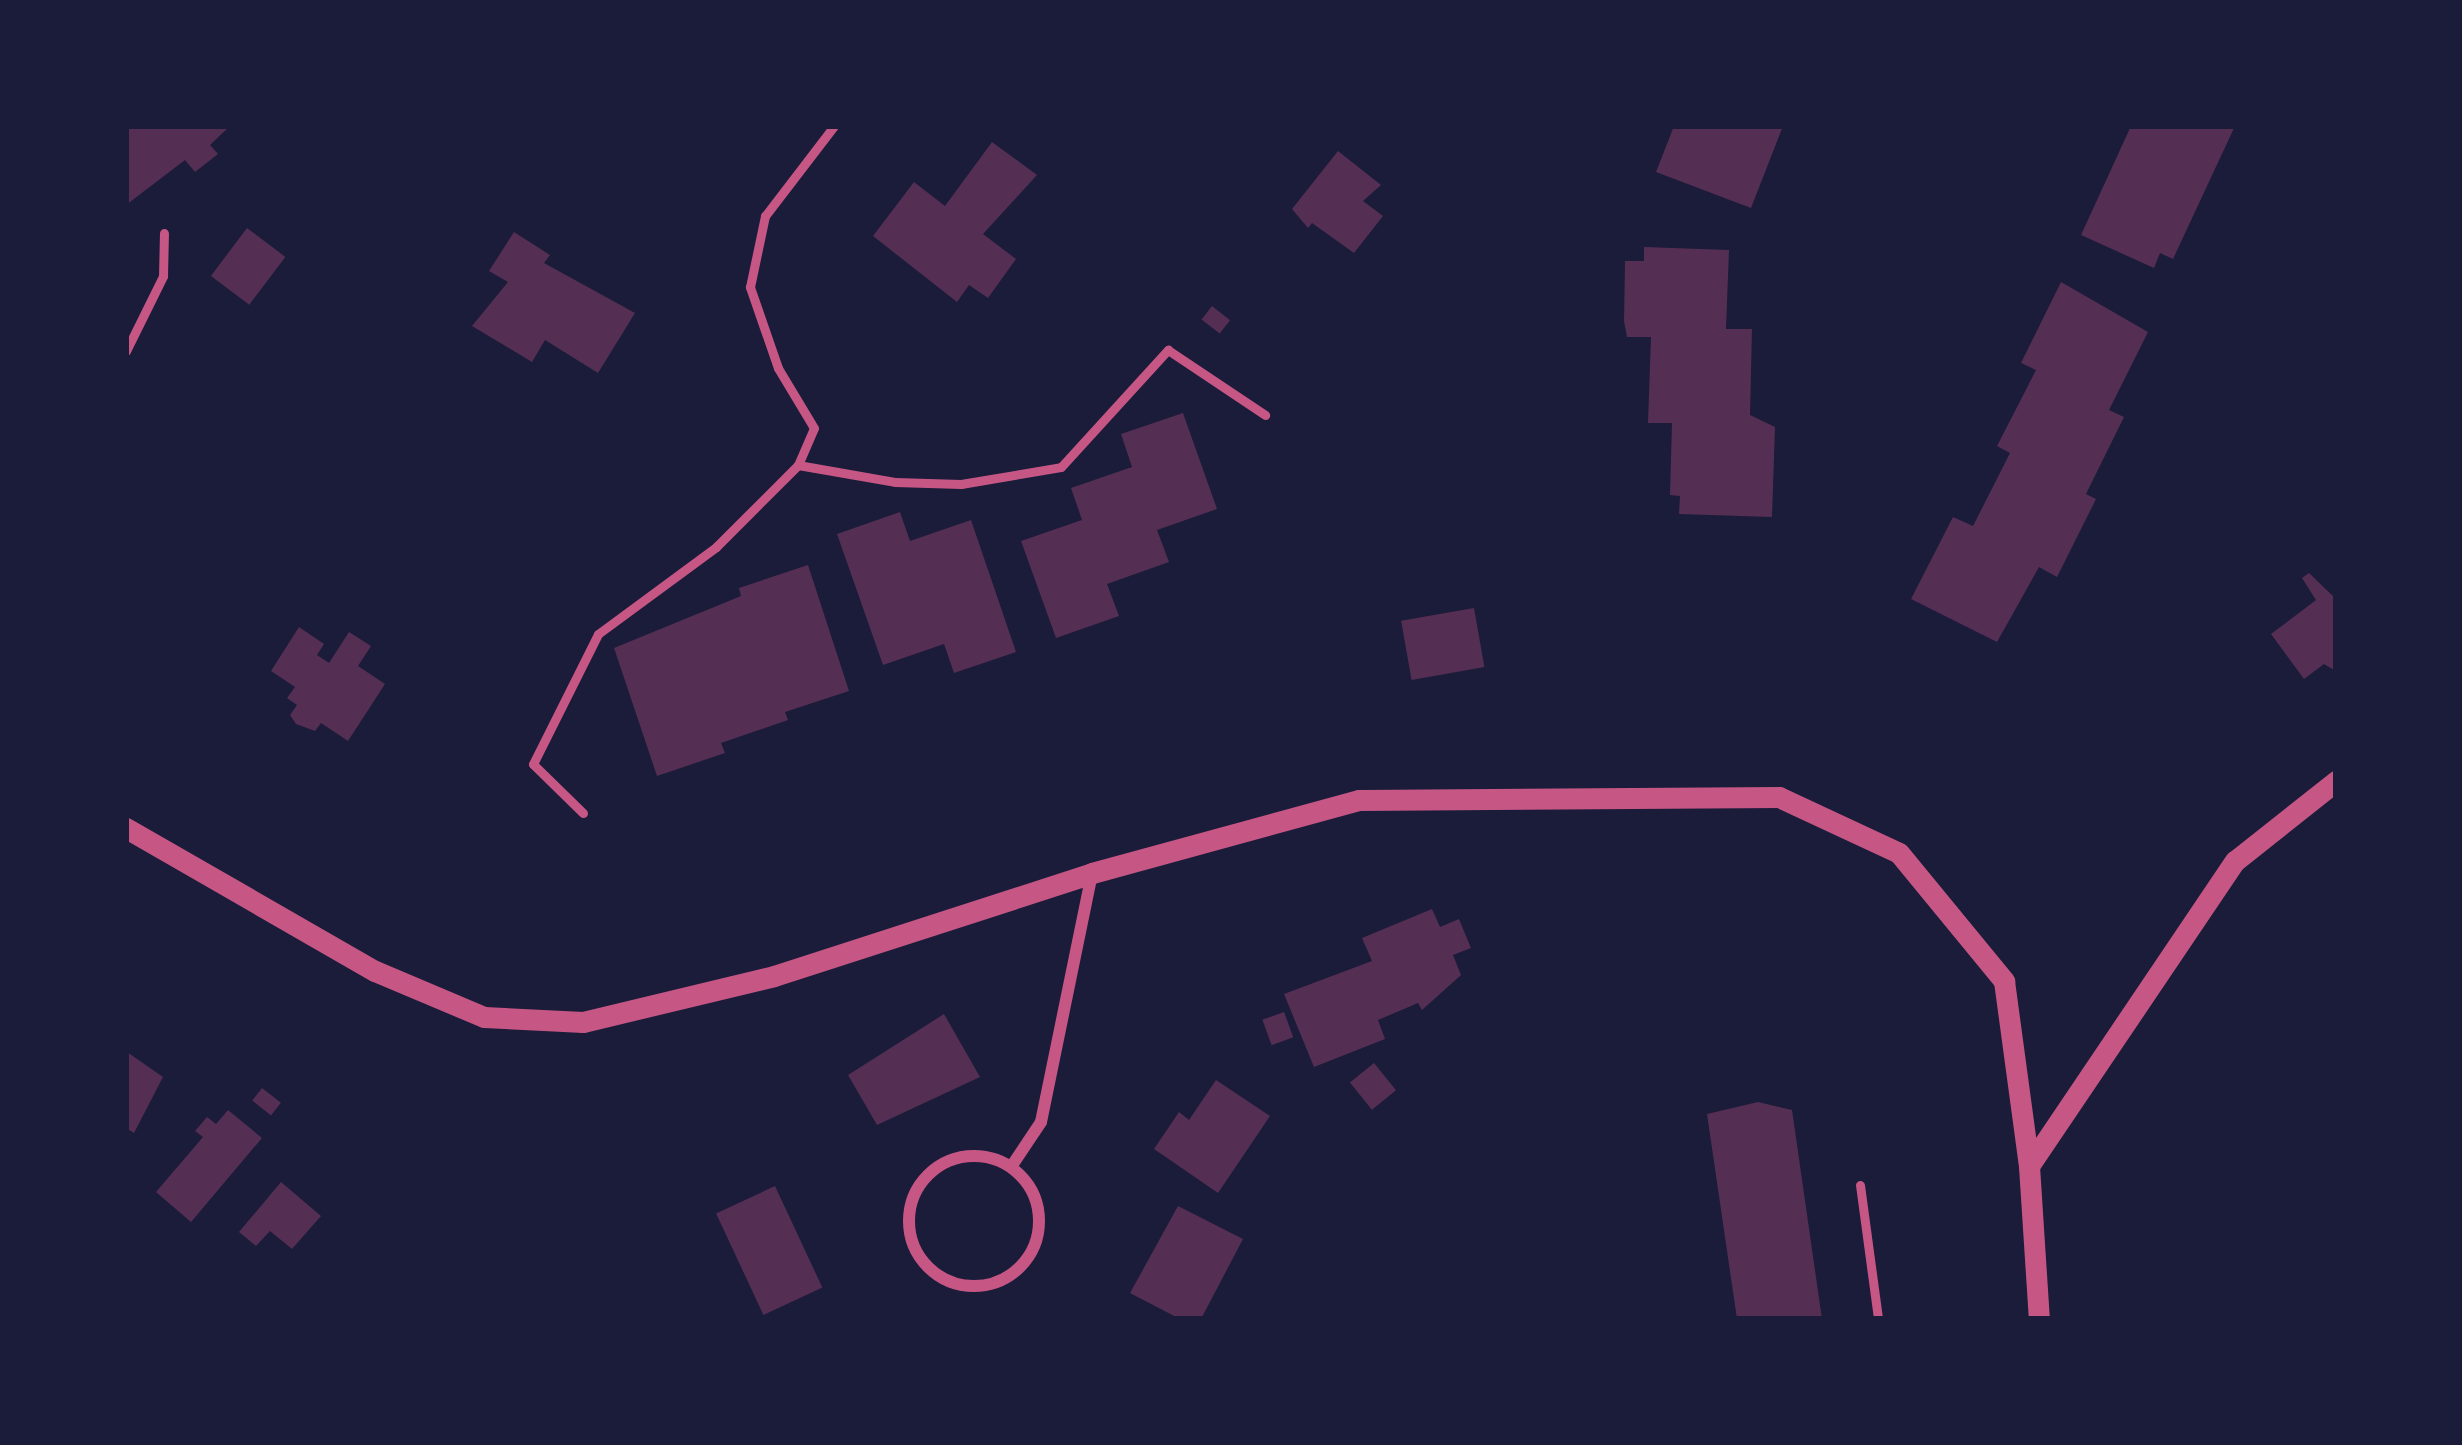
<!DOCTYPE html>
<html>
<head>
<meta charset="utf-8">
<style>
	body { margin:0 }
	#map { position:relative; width:2462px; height:1445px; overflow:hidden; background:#1b1b3a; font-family:Georgia,serif }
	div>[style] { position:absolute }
	.building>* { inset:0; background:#542f53; transform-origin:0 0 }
	.service>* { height:9px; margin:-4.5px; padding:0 4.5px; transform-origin:4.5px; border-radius:4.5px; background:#c65784 }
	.minor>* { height:12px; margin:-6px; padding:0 6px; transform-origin:6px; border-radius:6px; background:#c65784 }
	.minor>.ring { margin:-6px; padding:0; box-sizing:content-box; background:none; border:12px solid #c65784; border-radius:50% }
	.tertiary>* { height:21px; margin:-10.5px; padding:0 10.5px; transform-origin:10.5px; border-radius:10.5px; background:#c65784 }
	span { translate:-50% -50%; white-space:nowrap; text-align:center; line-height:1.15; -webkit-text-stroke:9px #1b1b3a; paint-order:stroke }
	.frame { position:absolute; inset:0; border:129px solid #1b1b3a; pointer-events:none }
</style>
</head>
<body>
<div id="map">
	<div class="building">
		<div style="clip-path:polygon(126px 126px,230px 126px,210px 145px,218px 154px,195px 172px,185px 160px,126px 205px)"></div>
		<div style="clip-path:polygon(1674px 126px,1783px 126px,1751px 208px,1656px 172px)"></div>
		<div style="clip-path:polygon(2131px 126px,2235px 126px,2173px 259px,2160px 253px,2154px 268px,2081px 235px)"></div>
		<div style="clip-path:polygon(992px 142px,1037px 175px,983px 234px,1016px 259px,988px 298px,969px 285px,957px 302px,873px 236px,914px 182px,945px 206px)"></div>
		<div style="clip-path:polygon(1338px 151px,1381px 185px,1363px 201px,1383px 216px,1354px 253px,1312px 223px,1308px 228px,1292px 209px)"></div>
		<div style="left:247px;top:228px;width:48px;height:60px;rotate:37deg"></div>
		<div style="clip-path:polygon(514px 232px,550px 255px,544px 263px,635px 313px,598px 373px,545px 340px,532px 362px,472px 326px,508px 282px,489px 271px)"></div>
		<div style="clip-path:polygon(1644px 247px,1729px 250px,1726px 329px,1752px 329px,1750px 415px,1775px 427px,1772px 517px,1679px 514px,1680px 496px,1670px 495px,1672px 423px,1648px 423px,1651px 337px,1627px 337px,1624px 321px,1625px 261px,1644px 261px)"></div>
		<div style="clip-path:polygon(2061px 282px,2148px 332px,2109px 410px,2124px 417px,2086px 494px,2096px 499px,2057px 577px,2039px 567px,1997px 642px,1911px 599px,1953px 517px,1973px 526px,2010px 453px,1997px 446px,2036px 370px,2021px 363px)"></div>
		<div style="left:1212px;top:306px;width:23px;height:17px;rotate:38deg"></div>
		<div style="clip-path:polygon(1183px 413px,1217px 509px,1157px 530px,1169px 562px,1107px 584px,1119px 616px,1056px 638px,1021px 541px,1082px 520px,1071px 488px,1132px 467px,1121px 434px)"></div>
		<div style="clip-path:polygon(900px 512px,910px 541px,971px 520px,1016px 652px,954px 673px,944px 644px,883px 665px,837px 534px)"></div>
		<div style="clip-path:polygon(808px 565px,849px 691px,785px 712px,788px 720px,721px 743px,725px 753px,657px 776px,614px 648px,741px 596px,739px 588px)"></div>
		<div style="clip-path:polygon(2309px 573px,2336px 599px,2336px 671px,2324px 664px,2304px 679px,2271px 634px,2316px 600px,2302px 578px)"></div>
		<div style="left:1474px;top:608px;width:60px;height:74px;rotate:80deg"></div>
		<div style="clip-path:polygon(299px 627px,324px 644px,317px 655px,329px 663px,349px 632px,371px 646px,358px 666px,385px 684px,348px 741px,321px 723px,315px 731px,296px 724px,290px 715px,297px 705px,287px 698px,295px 687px,271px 671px)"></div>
		<div style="clip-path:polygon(1432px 909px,1440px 927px,1459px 919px,1471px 948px,1453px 955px,1461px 975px,1422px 1010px,1418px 1003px,1378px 1020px,1385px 1039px,1314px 1067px,1284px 994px,1372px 961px,1362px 938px)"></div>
		<div style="left:1284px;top:1012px;width:27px;height:23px;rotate:70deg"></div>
		<div style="clip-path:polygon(944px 1014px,980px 1077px,877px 1125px,848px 1075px)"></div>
		<div style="clip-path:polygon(126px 1041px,127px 1052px,163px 1077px,134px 1133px,126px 1128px)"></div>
		<div style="left:1374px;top:1063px;width:35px;height:31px;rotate:51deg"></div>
		<div style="clip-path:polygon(1216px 1080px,1270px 1116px,1218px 1193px,1154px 1149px,1179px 1112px,1189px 1120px)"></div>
		<div style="left:262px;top:1088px;width:24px;height:16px;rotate:38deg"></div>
		<div style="clip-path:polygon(1758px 1102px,1792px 1110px,1822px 1319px,1737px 1319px,1707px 1114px)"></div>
		<div style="clip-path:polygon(228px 1110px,262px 1138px,191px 1222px,156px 1192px,203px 1137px,195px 1131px,207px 1117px,216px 1124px)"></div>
		<div style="clip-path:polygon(281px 1182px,321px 1216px,292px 1249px,270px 1231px,256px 1246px,239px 1232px)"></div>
		<div style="left:775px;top:1186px;width:112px;height:65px;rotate:65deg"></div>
		<div style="clip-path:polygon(1178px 1206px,1243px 1239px,1201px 1319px,1180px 1319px,1130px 1293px)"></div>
	</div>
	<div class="service">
		<div style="left:126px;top:351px;width:84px;rotate:-63.7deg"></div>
		<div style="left:163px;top:276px;width:43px;rotate:-88.7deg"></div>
		<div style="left:798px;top:465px;width:98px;rotate:9.9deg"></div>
		<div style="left:895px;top:482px;width:66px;rotate:1.7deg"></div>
		<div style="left:961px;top:484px;width:101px;rotate:-9.6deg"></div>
		<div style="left:1061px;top:467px;width:159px;rotate:-47.6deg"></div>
		<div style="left:1168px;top:350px;width:117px;rotate:33.8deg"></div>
		<div style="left:583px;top:813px;width:70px;rotate:-135.6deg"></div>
		<div style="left:533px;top:764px;width:145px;rotate:-63.4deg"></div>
		<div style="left:598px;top:634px;width:147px;rotate:-36.4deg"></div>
		<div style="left:716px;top:547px;width:116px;rotate:-45deg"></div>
		<div style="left:798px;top:465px;width:40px;rotate:-66.6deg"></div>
		<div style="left:814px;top:428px;width:70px;rotate:-121deg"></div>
		<div style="left:778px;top:368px;width:86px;rotate:-109.1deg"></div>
		<div style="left:750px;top:287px;width:73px;rotate:-78.1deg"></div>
		<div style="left:765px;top:216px;width:113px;rotate:-52.5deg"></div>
		<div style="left:1860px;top:1185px;width:135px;rotate:82.3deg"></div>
	</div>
	<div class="minor">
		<div class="ring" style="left:909px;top:1156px;width:118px;height:118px"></div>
		<div style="left:1011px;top:1167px;width:54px;rotate:-56.3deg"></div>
		<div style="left:1041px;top:1122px;width:254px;rotate:-78.4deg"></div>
	</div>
	<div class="tertiary">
		<div style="left:126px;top:828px;width:287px;rotate:29.9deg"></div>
		<div style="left:375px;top:971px;width:118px;rotate:22.9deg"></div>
		<div style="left:484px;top:1017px;width:99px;rotate:2.9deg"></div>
		<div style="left:583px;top:1022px;width:196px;rotate:-13.5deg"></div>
		<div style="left:774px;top:976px;width:334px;rotate:-17.9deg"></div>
		<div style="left:1092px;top:873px;width:277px;rotate:-15.3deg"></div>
		<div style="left:1359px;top:800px;width:420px;rotate:-0.4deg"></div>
		<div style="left:1779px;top:797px;width:132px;rotate:25deg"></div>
		<div style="left:1899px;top:853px;width:166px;rotate:50.6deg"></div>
		<div style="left:2004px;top:981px;width:187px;rotate:82.3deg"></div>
		<div style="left:2029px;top:1166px;width:153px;rotate:86.3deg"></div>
		<div style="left:2029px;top:1166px;width:368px;rotate:-56deg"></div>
		<div style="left:2235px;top:861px;width:129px;rotate:-38.4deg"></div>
	</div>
	<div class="frame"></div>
</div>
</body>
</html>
